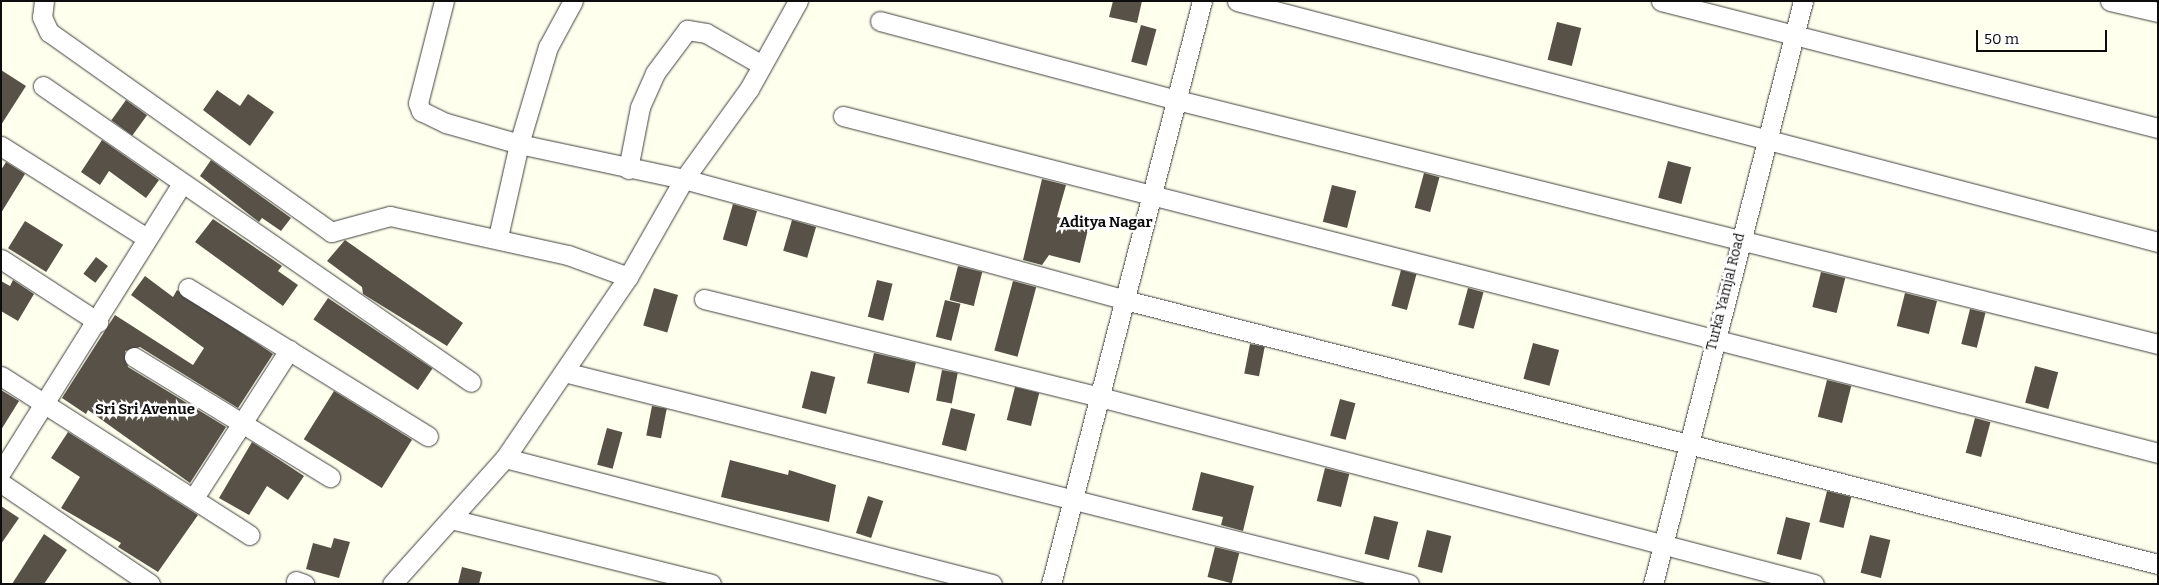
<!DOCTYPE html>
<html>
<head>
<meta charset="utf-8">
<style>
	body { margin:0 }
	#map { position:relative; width:2159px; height:585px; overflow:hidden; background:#ffffed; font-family:Bitter,serif }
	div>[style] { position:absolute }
	.building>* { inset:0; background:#575148; transform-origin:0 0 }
	.roads { filter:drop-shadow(0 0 1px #404040) drop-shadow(0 0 1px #404040) }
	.minor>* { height:19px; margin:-9.5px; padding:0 9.5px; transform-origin:9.5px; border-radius:9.5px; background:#fff }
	span { translate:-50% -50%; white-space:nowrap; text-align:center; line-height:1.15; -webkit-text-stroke:5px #fff; paint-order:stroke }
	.street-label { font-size:14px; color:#0d0d0d }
	.neighbourhood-label { font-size:15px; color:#0d0d0d; font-weight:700 }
	.frame { position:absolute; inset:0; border:2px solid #0d0d0d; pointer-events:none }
	.scale { position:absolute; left:1976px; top:30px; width:131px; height:22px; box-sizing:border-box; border:2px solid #0d0d0d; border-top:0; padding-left:6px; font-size:15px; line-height:18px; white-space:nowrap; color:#0d0d0d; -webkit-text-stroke:4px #fff; paint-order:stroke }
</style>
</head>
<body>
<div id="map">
	<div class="building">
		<div style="clip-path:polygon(1113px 1px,1142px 1px,1137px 23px,1109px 17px)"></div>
		<div style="left:1557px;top:22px;width:25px;height:39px;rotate:14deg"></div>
		<div style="left:1141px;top:25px;width:16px;height:38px;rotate:15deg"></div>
		<div style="clip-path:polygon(1px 70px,26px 86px,1px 125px)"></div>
		<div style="clip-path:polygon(217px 90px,240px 106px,248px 94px,274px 112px,250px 146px,203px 110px)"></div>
		<div style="left:126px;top:100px;width:26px;height:25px;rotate:36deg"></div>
		<div style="clip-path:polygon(102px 140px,159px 180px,146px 198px,109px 171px,100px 185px,81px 172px)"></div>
		<div style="clip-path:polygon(211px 160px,291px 218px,281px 231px,262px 218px,259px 222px,200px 176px)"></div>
		<div style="left:1668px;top:161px;width:24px;height:38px;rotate:15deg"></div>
		<div style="clip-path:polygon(6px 162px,25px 174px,1px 213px,1px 170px)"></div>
		<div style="left:1424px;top:173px;width:16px;height:36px;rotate:15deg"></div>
		<div style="clip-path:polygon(1042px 179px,1066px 185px,1057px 217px,1089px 225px,1080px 263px,1049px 255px,1042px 265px,1023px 260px)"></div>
		<div style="left:1332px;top:185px;width:25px;height:38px;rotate:14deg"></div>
		<div style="left:733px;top:204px;width:25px;height:37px;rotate:16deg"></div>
		<div style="clip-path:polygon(213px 219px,282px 266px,278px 271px,298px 285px,283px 306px,195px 242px)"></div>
		<div style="left:792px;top:220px;width:25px;height:32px;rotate:16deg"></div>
		<div style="left:25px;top:221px;width:45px;height:32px;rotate:32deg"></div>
		<div style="clip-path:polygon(345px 240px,463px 323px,447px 346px,363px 294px,362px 287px,327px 261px)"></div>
		<div style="left:96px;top:257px;width:15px;height:21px;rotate:37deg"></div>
		<div style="left:958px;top:266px;width:25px;height:35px;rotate:14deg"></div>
		<div style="left:1401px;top:270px;width:16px;height:37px;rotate:15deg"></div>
		<div style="left:1821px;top:272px;width:25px;height:36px;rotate:14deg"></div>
		<div style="clip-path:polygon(145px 276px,173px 297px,177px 290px,273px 354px,238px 408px,140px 347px,125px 351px,128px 367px,226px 427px,190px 483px,88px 410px,86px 414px,62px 398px,115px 315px,193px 365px,204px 348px,131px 295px)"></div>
		<div style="clip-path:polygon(13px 280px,34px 294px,18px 321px,1px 311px,1px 281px,10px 286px)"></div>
		<div style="left:877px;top:280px;width:16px;height:38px;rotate:14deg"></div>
		<div style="left:1013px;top:281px;width:24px;height:72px;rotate:15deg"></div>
		<div style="left:654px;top:288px;width:25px;height:39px;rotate:16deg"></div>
		<div style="left:1468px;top:288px;width:16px;height:38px;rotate:15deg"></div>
		<div style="left:1905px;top:293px;width:33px;height:34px;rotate:14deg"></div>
		<div style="left:328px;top:298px;width:126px;height:26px;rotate:34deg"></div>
		<div style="left:945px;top:300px;width:16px;height:38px;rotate:14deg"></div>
		<div style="left:1970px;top:309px;width:16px;height:36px;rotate:14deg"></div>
		<div style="left:1533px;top:343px;width:27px;height:37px;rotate:15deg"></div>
		<div style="left:1250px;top:344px;width:15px;height:30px;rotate:11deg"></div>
		<div style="left:874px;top:353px;width:43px;height:31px;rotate:13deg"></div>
		<div style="left:2035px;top:366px;width:24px;height:38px;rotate:15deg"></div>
		<div style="left:942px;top:370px;width:16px;height:31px;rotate:11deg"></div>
		<div style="left:811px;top:371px;width:25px;height:38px;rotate:14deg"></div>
		<div style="left:1827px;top:380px;width:25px;height:38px;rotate:14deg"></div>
		<div style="left:1015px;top:387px;width:25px;height:34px;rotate:14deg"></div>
		<div style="clip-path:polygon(1px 390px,19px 401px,1px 430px)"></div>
		<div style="left:334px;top:391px;width:92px;height:57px;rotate:32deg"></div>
		<div style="left:1340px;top:399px;width:16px;height:38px;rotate:15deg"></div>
		<div style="left:652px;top:406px;width:15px;height:30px;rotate:11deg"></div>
		<div style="left:951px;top:408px;width:25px;height:38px;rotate:14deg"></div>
		<div style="left:1975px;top:418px;width:16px;height:36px;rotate:15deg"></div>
		<div style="left:607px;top:428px;width:16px;height:38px;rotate:15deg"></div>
		<div style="clip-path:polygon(68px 432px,198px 515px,158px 572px,118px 547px,121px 543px,61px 508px,80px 477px,51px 458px)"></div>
		<div style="clip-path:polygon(252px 442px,304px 476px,288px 500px,267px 486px,249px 515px,219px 498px)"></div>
		<div style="clip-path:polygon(730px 460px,788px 475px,789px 470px,836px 485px,829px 522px,721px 497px)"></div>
		<div style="left:1325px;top:468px;width:25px;height:34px;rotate:14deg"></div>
		<div style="clip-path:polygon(1201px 472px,1254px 486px,1243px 531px,1221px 525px,1223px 517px,1192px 510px)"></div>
		<div style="left:1827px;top:491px;width:25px;height:32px;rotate:14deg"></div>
		<div style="left:868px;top:496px;width:16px;height:39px;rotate:18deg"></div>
		<div style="clip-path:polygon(1px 506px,19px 518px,1px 544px)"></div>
		<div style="left:1374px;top:516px;width:25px;height:39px;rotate:14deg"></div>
		<div style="left:1786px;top:517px;width:25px;height:38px;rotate:14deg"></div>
		<div style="left:1427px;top:530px;width:25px;height:38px;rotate:14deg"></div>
		<div style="clip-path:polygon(44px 534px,67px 550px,44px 584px,12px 584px)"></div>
		<div style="left:1870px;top:535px;width:21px;height:39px;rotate:14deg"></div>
		<div style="clip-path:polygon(334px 538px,350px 542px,339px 578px,306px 569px,313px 543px,331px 548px)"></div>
		<div style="left:1215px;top:547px;width:25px;height:31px;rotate:14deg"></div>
		<div style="clip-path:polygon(462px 567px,482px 572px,479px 584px,458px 584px)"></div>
	</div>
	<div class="roads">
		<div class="minor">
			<div style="left:44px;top:1px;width:16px;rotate:97deg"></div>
			<div style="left:42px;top:17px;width:17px;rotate:65deg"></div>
			<div style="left:49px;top:32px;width:346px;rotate:35.3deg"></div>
			<div style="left:331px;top:232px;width:61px;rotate:-15.2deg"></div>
			<div style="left:390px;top:216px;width:182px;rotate:12.4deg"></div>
			<div style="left:568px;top:255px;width:64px;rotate:20.1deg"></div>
			<div style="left:444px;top:1px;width:105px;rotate:104.3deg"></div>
			<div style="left:418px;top:103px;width:9px;rotate:69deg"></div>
			<div style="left:421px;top:111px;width:28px;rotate:26deg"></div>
			<div style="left:446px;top:123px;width:76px;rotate:16deg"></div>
			<div style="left:519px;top:144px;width:169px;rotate:12deg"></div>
			<div style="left:684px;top:179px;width:457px;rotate:15.3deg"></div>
			<div style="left:1125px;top:300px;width:1066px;rotate:14.34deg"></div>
			<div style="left:1237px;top:1px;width:952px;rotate:14.66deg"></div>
			<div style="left:1661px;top:1px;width:513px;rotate:14.33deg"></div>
			<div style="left:2110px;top:1px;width:49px;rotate:12.9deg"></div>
			<div style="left:880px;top:21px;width:307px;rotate:14.9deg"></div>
			<div style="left:1177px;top:100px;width:1011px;rotate:13.97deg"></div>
			<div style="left:43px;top:86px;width:520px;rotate:34.67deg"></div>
			<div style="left:843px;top:116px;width:1357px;rotate:14.37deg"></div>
			<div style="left:1px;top:146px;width:170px;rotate:32.3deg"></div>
			<div style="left:628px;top:169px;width:63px;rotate:-79deg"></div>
			<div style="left:640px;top:107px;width:37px;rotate:-66deg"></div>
			<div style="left:655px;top:73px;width:54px;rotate:-53.3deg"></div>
			<div style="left:687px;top:30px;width:19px;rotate:9deg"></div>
			<div style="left:706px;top:33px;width:64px;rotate:29.7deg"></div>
			<div style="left:498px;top:237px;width:95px;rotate:-77.3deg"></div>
			<div style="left:519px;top:144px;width:101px;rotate:-73.4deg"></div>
			<div style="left:548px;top:47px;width:52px;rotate:-61.5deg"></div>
			<div style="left:1px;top:259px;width:116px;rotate:33deg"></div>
			<div style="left:188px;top:288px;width:282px;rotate:31.7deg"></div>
			<div style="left:704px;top:299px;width:408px;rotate:13.9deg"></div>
			<div style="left:1100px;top:397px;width:738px;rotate:14.68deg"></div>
			<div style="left:134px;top:357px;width:230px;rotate:31.5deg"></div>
			<div style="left:564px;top:372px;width:871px;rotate:14.08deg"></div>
			<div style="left:1px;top:376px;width:295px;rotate:32.6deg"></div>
			<div style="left:505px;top:458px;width:503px;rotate:14.51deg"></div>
			<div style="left:1px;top:472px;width:341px;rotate:-57.9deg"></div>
			<div style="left:1px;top:483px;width:180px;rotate:34.1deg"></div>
			<div style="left:195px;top:496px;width:174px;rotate:-57.2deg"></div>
			<div style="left:451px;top:519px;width:268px;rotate:14deg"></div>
			<div style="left:296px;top:581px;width:9px;rotate:21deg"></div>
			<div style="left:392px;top:584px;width:169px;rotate:-48.1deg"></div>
			<div style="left:505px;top:458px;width:219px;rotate:-55.8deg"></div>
			<div style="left:628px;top:277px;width:113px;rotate:-60.3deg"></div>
			<div style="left:684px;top:179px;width:111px;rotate:-54.2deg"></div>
			<div style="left:749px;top:89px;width:101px;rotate:-60.9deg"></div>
			<div style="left:1051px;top:584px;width:602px;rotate:-75.48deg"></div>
			<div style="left:1653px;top:584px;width:602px;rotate:-75.57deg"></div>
		</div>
	</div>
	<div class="street-label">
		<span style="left:1726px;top:292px;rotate:-76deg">Turka Yamjal Road</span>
	</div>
	<div class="neighbourhood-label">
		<span style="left:1106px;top:223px">Aditya Nagar</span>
		<span style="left:145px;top:410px">Sri Sri Avenue</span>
	</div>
	<div class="frame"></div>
	<div class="scale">50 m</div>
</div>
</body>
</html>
